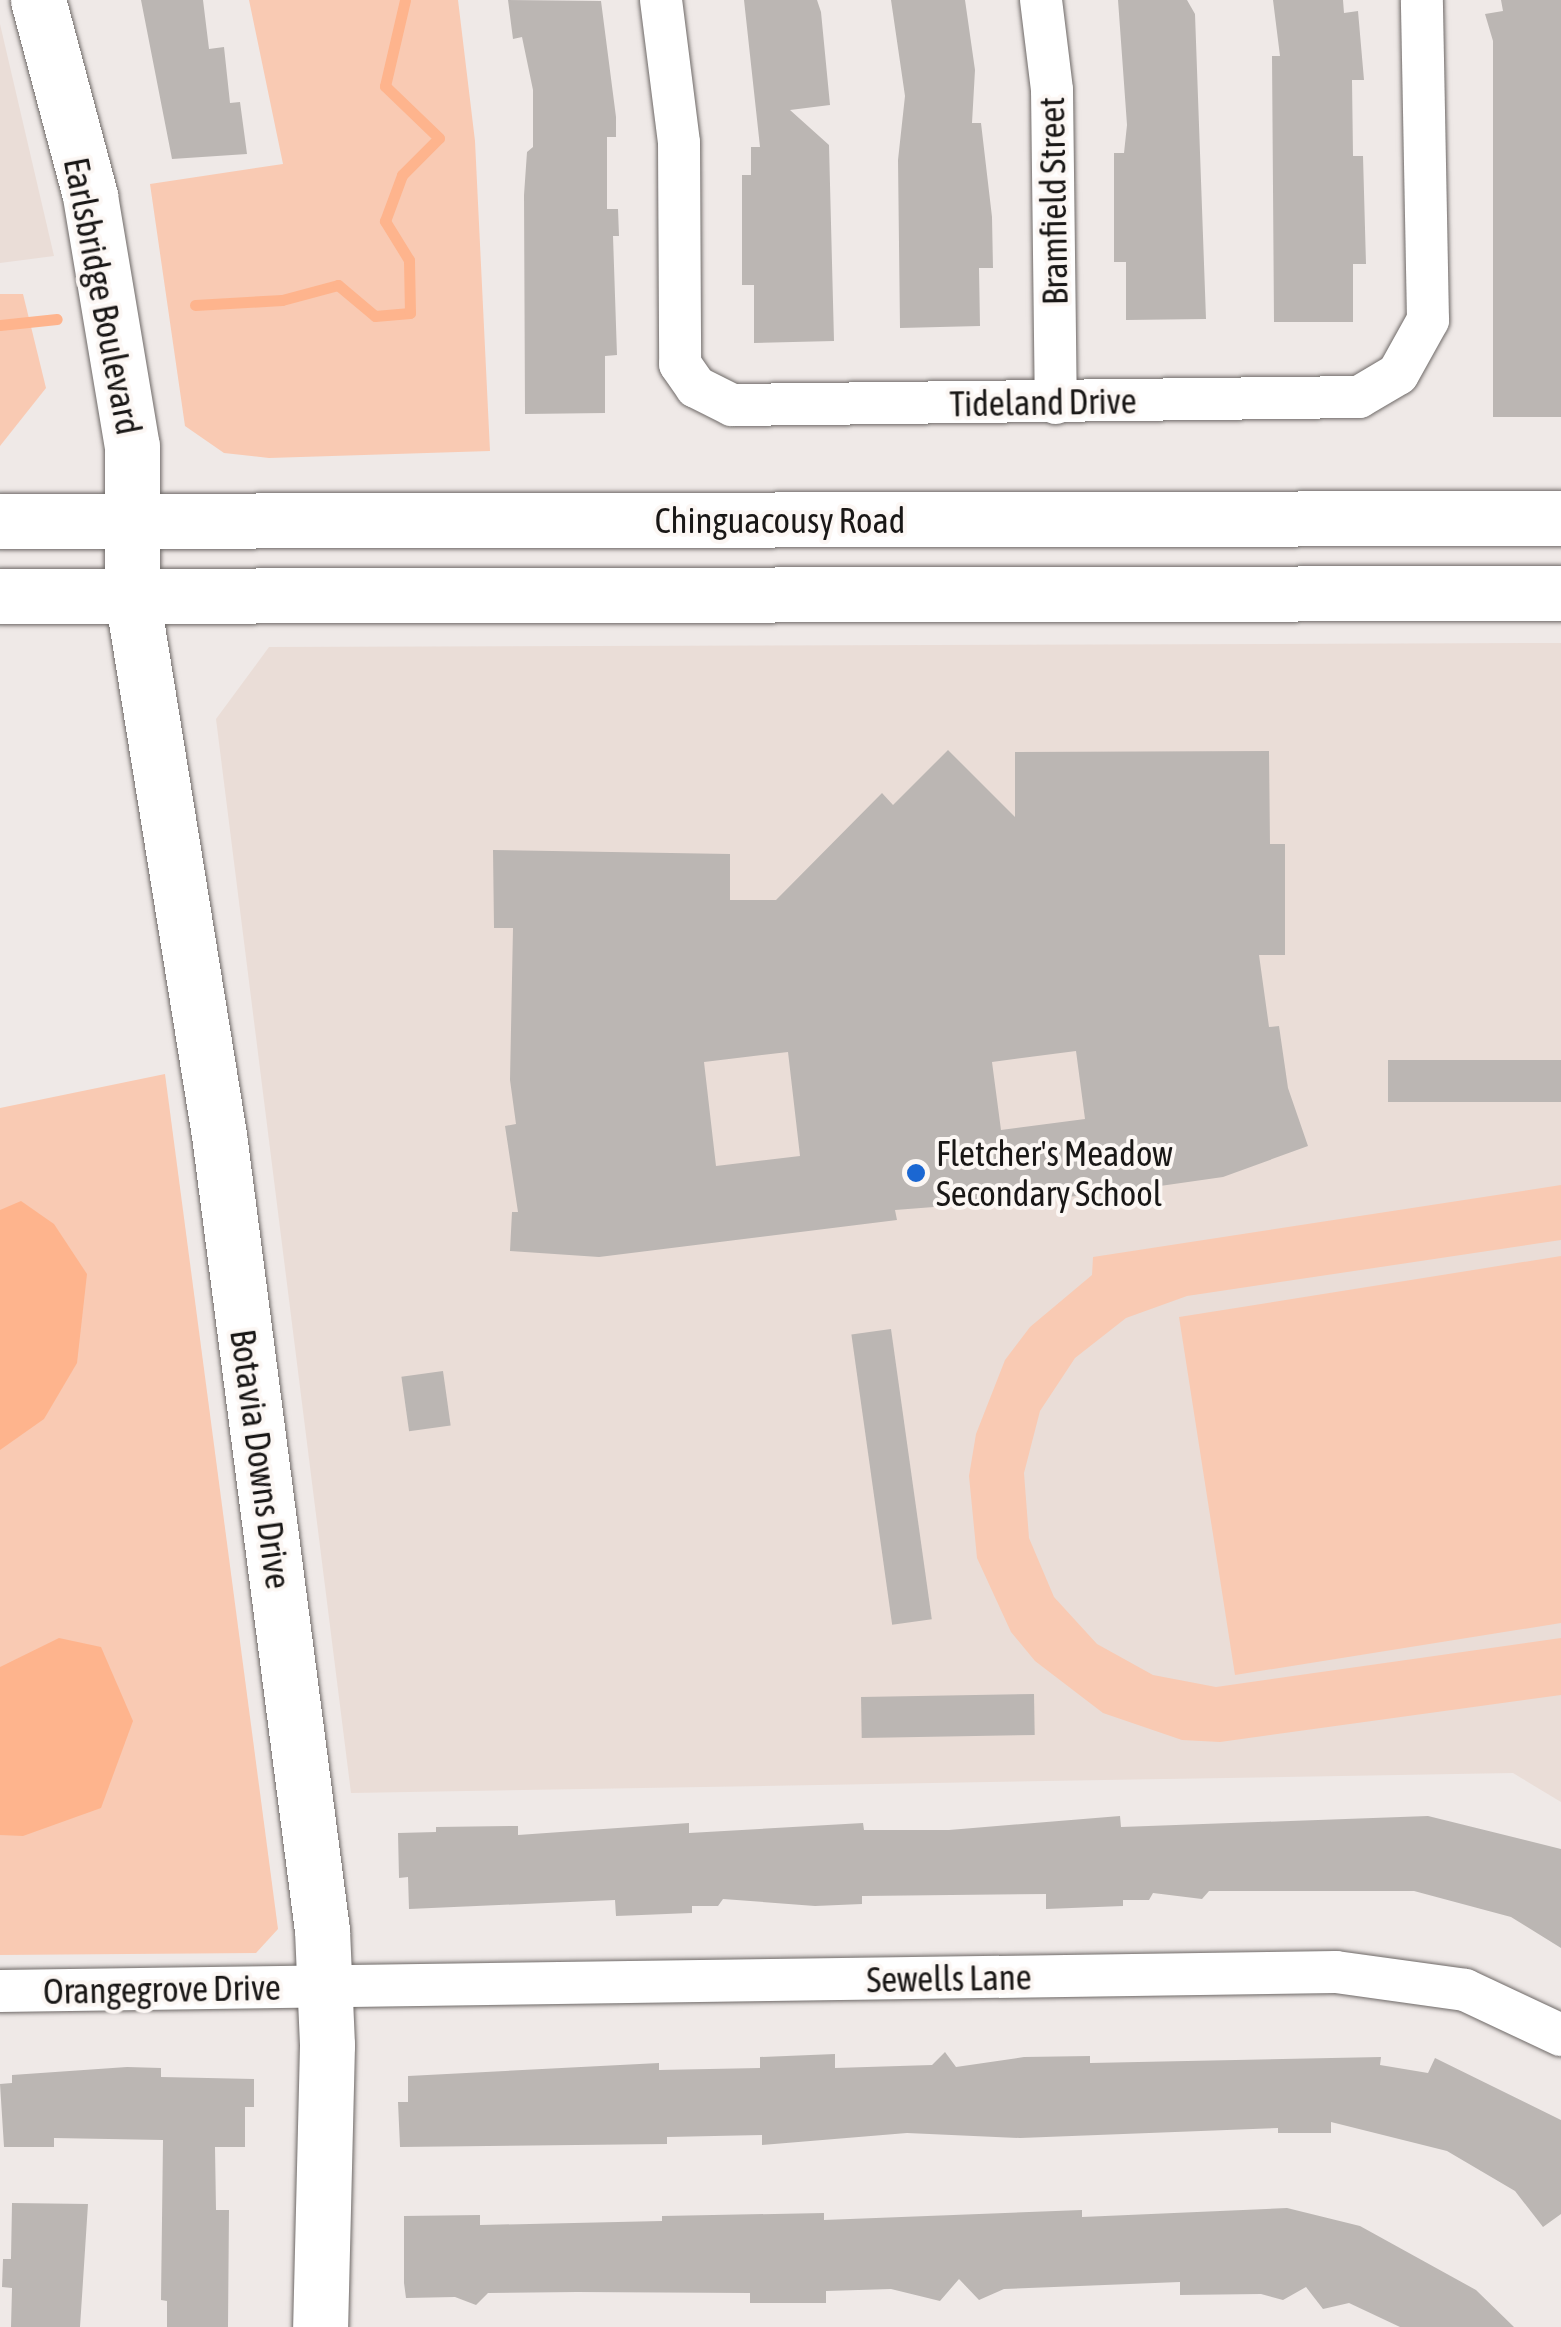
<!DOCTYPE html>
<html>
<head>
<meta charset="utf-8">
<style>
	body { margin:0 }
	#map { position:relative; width:1561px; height:2327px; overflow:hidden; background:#efe9e7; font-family:"Asap Condensed",sans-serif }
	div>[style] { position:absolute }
	.built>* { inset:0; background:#eaddd7 }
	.green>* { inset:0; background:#f9cab3 }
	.water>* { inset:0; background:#feb48d }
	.stream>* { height:11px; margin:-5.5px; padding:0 5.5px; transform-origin:5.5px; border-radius:5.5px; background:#feb48d }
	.building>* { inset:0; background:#bbb6b3; transform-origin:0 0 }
	.roads { filter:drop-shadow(0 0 2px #6e6967) drop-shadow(0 0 2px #6e6967) }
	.street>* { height:42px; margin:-21px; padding:0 21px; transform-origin:21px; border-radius:21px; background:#fff }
	.secondary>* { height:55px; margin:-27.5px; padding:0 27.5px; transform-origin:27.5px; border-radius:27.5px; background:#fff }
	.dots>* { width:28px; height:28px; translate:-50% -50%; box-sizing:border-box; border:5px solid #fcf7f4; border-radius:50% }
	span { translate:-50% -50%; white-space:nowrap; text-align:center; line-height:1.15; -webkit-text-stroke:8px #fcf7f4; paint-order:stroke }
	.street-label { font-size:35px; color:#191716 }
	.poi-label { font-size:35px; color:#191716 }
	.left { translate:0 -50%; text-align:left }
</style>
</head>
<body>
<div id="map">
	<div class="built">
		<div style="clip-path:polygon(0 24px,54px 256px,0 263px)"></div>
		<div style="clip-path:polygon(1561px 643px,1561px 1802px,1513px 1773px,351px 1793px,216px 719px,269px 647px)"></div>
	</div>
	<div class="green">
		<div style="clip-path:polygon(249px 0,458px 0,475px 141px,490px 451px,269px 458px,224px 453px,185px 426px,150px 184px,283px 164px)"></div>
		<div style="clip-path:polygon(0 294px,23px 294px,46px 388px,0 446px)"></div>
		<div style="clip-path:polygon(165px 1074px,278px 1929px,256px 1953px,0 1955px,0 1108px)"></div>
		<div style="clip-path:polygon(1561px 1185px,1561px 1240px,1187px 1296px,1126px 1318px,1075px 1358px,1040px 1411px,1024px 1473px,1029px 1538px,1054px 1597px,1097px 1644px,1153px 1675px,1216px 1687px,1561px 1638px,1561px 1695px,1220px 1742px,1182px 1740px,1103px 1713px,1035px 1661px,1011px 1632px,977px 1558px,969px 1476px,976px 1434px,1005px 1360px,1030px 1327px,1092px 1275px,1093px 1257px)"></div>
		<div style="clip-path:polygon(1561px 1256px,1561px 1623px,1235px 1675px,1179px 1317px)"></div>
	</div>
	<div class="water">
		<div style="clip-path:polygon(21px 1201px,54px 1224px,87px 1274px,77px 1363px,44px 1419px,0 1450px,0 1210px)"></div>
		<div style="clip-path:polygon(59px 1638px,101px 1647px,133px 1721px,101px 1808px,23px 1836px,0 1835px,0 1667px)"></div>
	</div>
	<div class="stream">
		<div style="left:195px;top:305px;width:87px;rotate:-3.3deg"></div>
		<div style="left:282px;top:300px;width:58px;rotate:-15deg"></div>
		<div style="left:338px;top:285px;width:48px;rotate:40deg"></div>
		<div style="left:375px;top:316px;width:35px;rotate:-5deg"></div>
		<div style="left:410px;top:313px;width:53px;rotate:-91.1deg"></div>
		<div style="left:409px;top:260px;width:46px;rotate:-121.6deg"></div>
		<div style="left:385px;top:221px;width:49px;rotate:-69.7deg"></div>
		<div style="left:402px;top:175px;width:52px;rotate:-45deg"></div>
		<div style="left:439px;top:138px;width:75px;rotate:-136.1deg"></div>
		<div style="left:385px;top:86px;width:88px;rotate:-76.9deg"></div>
		<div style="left:0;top:325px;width:57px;rotate:-6deg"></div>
	</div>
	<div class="building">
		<div style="clip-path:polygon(141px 0,203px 0,209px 49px,224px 47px,230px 103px,240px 102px,247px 154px,172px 159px)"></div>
		<div style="clip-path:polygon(508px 0,601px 1px,616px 117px,616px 137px,607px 137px,607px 209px,618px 209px,619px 236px,613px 236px,617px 355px,605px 356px,605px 413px,525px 414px,524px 195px,527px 152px,533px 147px,533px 90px,522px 37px,513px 39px)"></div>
		<div style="clip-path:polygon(744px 0,817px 0,821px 12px,830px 105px,790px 110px,829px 145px,834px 341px,754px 343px,754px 285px,742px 285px,742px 175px,751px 175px,751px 147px,760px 147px)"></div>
		<div style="clip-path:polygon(891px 0,965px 0,975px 70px,972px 123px,981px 123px,992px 217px,993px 268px,979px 268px,980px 326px,900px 328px,898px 160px,905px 96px)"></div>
		<div style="clip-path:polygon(1118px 0,1187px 0,1195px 14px,1206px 319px,1126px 320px,1126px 262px,1114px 262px,1114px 153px,1124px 153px,1127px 125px)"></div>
		<div style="clip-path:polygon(1273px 0,1343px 0,1344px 13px,1358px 11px,1364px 80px,1352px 80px,1353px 156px,1363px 156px,1366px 264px,1353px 264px,1353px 322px,1274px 322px,1272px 56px,1280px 56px)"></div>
		<div style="clip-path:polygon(1501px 0,1561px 0,1561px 417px,1493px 417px,1493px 41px,1485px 14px,1503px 11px)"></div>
		<div style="clip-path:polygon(evenodd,948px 750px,1015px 817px,1015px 752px,1269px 751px,1270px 844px,1285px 844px,1285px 955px,1259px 955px,1269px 1027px,1279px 1026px,1288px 1088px,1308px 1146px,1223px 1177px,1104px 1194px,895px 1210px,897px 1220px,599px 1257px,510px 1251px,512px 1212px,518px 1212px,505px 1126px,516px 1124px,510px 1080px,513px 928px,494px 928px,493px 850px,730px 854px,730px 900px,776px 900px,882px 793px,893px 805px,948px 750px,1076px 1051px,1085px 1119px,1001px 1130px,992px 1062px,1076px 1051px,948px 750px,788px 1052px,800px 1156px,716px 1166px,704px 1062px,788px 1052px)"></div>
		<div style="left:1388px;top:1060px;width:173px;height:42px"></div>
		<div style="left:891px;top:1329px;width:293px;height:40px;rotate:82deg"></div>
		<div style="left:443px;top:1371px;width:55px;height:42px;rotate:82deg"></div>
		<div style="left:1034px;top:1694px;width:41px;height:173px;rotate:89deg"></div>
		<div style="clip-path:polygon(1120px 1816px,1121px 1827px,1428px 1816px,1561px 1849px,1561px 1948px,1511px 1917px,1414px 1891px,1209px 1891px,1202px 1899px,1153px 1893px,1149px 1900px,1123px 1900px,1123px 1906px,1046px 1909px,1046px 1894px,862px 1896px,862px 1904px,815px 1906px,723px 1899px,718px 1906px,692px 1906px,692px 1913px,616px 1916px,615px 1900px,409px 1909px,408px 1877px,399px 1878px,398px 1833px,436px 1832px,436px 1827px,518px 1826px,518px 1835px,689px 1823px,689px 1833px,863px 1823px,864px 1830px,949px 1830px)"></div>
		<div style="clip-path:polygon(945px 2052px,956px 2067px,1024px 2057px,1090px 2056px,1090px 2063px,1381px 2057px,1380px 2065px,1428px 2073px,1435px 2058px,1561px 2120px,1561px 2214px,1543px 2227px,1515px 2191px,1447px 2151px,1331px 2122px,1331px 2133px,1278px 2133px,1278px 2128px,1020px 2138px,907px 2133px,762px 2145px,762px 2135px,667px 2137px,667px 2144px,400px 2147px,398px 2102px,408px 2102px,408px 2076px,659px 2063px,659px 2070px,760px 2068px,760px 2057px,835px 2054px,835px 2068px,932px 2065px)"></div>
		<div style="clip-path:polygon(127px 2067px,161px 2068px,161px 2077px,254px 2079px,254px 2107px,245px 2107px,245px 2147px,215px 2147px,216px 2210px,229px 2210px,228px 2327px,167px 2327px,167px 2301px,161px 2300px,163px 2140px,54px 2138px,54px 2147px,4px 2147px,0 2084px,12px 2083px,12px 2075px)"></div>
		<div style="clip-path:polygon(12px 2203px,88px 2204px,80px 2327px,11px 2327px,12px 2288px,2px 2287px,3px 2259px,11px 2259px)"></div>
		<div style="clip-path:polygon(1287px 2208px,1360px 2226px,1476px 2290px,1514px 2327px,1400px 2327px,1349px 2303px,1323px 2309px,1306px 2287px,1283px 2300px,1261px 2294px,1180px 2295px,1180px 2282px,1004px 2289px,979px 2300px,959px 2279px,940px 2301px,891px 2289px,826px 2291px,826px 2303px,750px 2303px,750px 2293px,577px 2292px,488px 2293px,476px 2305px,455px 2297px,406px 2298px,404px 2283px,404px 2216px,480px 2215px,480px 2225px,662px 2221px,662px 2216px,824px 2213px,824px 2220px,1082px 2210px,1082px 2217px)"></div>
	</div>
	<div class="roads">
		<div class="street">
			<div style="left:661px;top:0;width:144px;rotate:82.8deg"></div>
			<div style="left:679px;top:143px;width:221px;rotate:89.7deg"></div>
			<div style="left:680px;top:364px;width:28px;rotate:55deg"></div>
			<div style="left:696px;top:387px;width:40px;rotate:26.6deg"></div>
			<div style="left:732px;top:405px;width:627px;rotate:-0.73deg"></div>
			<div style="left:1359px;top:397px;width:45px;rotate:-30.5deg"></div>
			<div style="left:1398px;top:374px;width:62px;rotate:-60.9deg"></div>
			<div style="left:1428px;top:320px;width:320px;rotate:-91.1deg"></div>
			<div style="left:1041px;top:0;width:91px;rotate:83deg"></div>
			<div style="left:1052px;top:90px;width:313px;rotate:89.3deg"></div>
			<div style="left:0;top:1991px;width:1336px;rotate:-0.81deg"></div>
			<div style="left:1336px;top:1972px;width:130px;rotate:7.9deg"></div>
			<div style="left:1465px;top:1990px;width:106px;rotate:25.1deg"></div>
		</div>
		<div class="secondary">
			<div style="left:38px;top:0;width:203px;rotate:75.1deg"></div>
			<div style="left:90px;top:196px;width:254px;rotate:80.5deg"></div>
			<div style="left:132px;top:446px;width:150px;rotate:90deg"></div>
			<div style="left:132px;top:596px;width:546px;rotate:80.83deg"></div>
			<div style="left:219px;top:1135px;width:802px;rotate:82.62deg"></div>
			<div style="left:322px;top:1930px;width:115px;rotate:87.5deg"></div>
			<div style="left:327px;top:2045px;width:282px;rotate:91.4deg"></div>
			<div style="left:0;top:521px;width:1561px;rotate:-0.11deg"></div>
			<div style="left:0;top:596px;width:1561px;rotate:-0.11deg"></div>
		</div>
	</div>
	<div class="dots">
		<div style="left:916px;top:1173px;background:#1b67d2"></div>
	</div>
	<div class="street-label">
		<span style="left:1053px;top:201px;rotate:-91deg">Bramfield Street</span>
		<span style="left:103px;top:296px;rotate:79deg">Earlsbridge Boulevard</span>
		<span style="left:1043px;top:402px;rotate:-1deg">Tideland Drive</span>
		<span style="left:780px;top:520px">Chinguacousy Road</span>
		<span style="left:261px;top:1459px;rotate:82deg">Botavia Downs Drive</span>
		<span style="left:949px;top:1978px;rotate:-1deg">Sewells Lane</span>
		<span style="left:162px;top:1989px;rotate:-1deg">Orangegrove Drive</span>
	</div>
	<div class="poi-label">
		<span class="left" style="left:936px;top:1173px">Fletcher's Meadow<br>Secondary School</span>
	</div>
</div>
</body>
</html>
